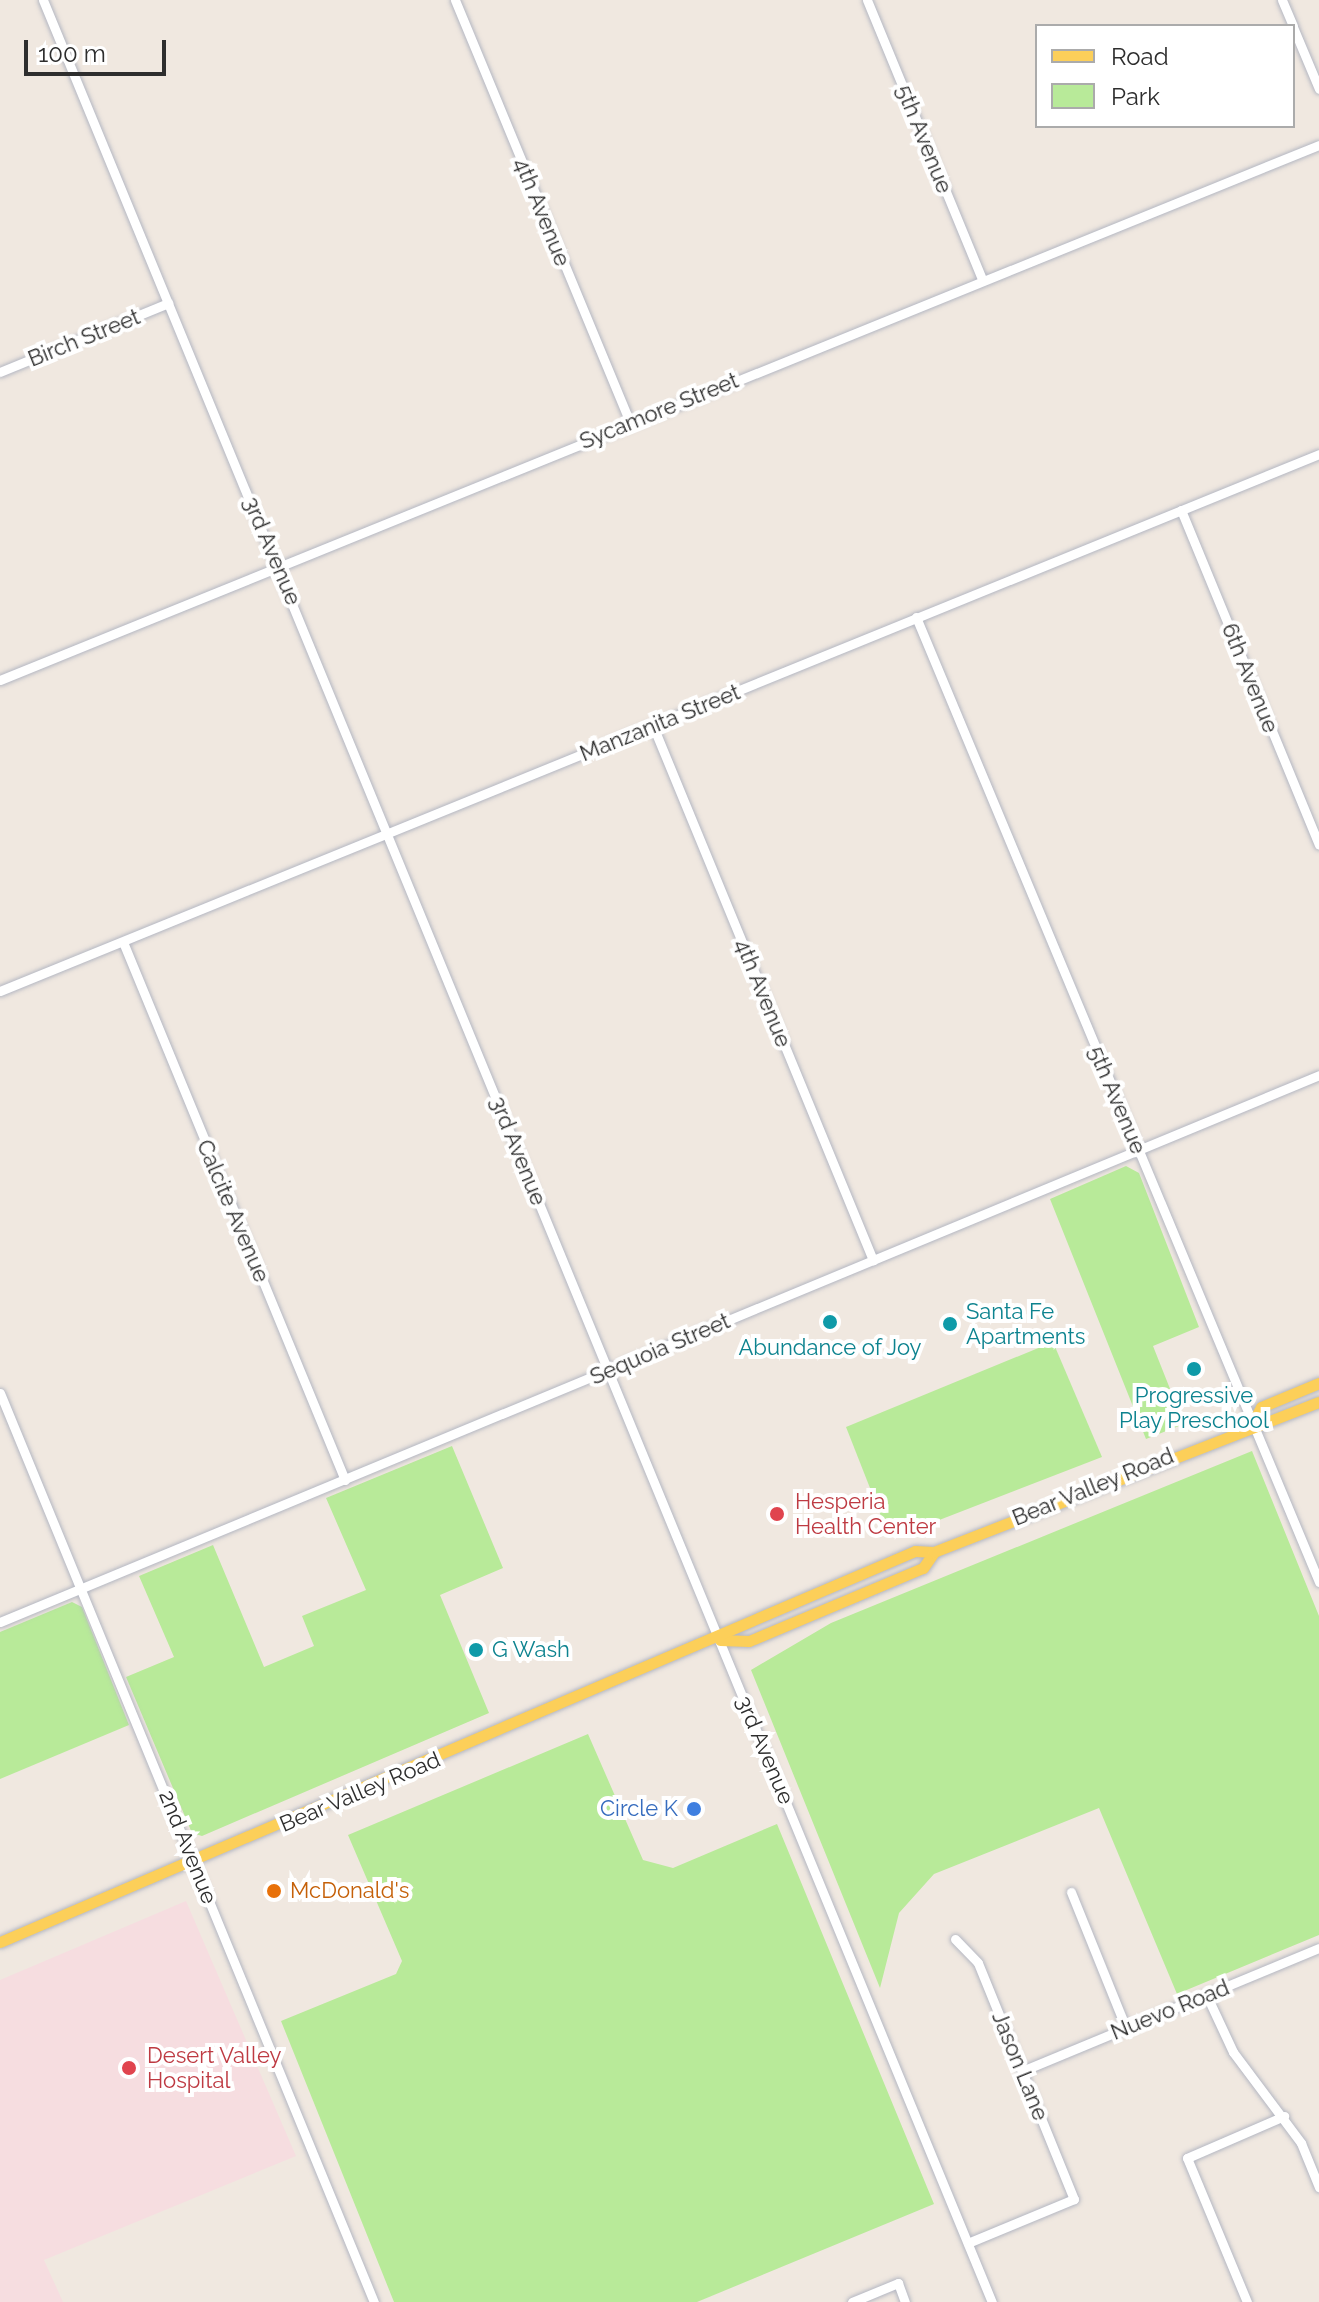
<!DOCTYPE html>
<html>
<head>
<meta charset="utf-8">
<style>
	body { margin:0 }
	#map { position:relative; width:1319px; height:2302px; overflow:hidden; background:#f0e8e0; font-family:Raleway,sans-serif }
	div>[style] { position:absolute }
	.medical>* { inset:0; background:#f6dde0 }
	.green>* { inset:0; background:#b8ea99 }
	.roads { filter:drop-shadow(0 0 2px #b4b7c2) drop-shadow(0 0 2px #b4b7c2) }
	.minor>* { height:9px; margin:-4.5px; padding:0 4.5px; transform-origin:4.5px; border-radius:4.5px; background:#fff }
	.major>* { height:11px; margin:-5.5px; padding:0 5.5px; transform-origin:5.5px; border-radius:5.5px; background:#fccf59 }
	.dots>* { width:22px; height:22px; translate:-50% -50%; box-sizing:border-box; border:4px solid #fff; border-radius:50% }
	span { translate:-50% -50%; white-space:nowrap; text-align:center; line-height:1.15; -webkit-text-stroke:8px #fff; paint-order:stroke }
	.street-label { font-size:22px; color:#2e2e2e }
	.culture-label { font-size:22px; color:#0d838f }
	.left { translate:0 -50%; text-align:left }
	.health-label { font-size:22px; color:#be3a42 }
	.shop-label { font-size:22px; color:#366cbe }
	.right { translate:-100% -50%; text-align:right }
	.food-label { font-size:22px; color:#c56008 }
	.legend { position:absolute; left:1035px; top:24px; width:260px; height:104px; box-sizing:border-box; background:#fff; border:2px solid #ababab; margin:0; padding:10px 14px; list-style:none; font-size:24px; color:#2e2e2e }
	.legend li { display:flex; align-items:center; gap:16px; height:40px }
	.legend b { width:40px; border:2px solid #ababab }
	.scale { position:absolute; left:24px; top:40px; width:142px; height:36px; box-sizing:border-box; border:4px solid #2e2e2e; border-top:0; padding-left:10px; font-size:24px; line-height:28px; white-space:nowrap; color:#2e2e2e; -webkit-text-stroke:6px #fff; paint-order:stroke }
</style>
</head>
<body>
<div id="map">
	<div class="medical">
		<div style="clip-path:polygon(186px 1901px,296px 2156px,44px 2260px,63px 2302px,0 2302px,0 1980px)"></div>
	</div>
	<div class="green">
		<div style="clip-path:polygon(1126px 1166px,1139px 1173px,1199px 1327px,1153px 1346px,1184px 1424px,1146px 1439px,1050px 1199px)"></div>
		<div style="clip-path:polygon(1053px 1342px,1102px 1457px,898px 1536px,881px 1516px,846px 1427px)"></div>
		<div style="clip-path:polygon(452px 1446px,503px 1568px,440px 1595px,489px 1713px,202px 1836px,192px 1833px,126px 1677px,174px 1657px,139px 1576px,213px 1545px,264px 1667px,314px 1646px,302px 1616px,366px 1590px,326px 1498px)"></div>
		<div style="clip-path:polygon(1252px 1451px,1319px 1616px,1319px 1935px,1177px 1994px,1099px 1808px,934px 1874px,899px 1913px,880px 1988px,751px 1670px,831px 1623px)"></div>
		<div style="clip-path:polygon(72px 1602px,82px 1607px,129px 1725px,0 1779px,0 1632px)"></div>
		<div style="clip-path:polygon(588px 1734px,643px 1860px,673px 1868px,777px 1824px,934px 2204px,697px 2302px,394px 2302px,281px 2021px,396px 1974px,402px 1961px,348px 1835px)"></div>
	</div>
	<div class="roads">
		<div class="minor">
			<div style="left:43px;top:0;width:2490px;rotate:67.6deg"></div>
			<div style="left:455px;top:0;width:458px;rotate:67.5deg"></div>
			<div style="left:867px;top:0;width:302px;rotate:67.6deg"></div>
			<div style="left:1282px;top:0;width:28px;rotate:67deg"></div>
			<div style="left:1293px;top:27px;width:67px;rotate:67.2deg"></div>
			<div style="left:0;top:372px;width:182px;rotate:-22.3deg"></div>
			<div style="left:1181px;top:510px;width:362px;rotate:67.6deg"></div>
			<div style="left:916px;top:617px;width:1046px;rotate:67.33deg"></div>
			<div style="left:0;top:680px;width:1423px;rotate:-22.08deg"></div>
			<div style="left:653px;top:726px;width:578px;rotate:67.61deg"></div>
			<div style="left:123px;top:942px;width:582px;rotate:67.58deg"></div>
			<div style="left:0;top:991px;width:1424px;rotate:-22.15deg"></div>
			<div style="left:0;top:1393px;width:983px;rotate:67.64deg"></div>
			<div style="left:0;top:1622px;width:1428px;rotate:-22.52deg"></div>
			<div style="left:1071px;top:1892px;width:147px;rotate:68deg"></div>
			<div style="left:955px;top:1939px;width:33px;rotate:46deg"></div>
			<div style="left:978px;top:1963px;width:255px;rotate:67.9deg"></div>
			<div style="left:1074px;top:2199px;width:115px;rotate:157.5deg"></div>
			<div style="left:1206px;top:1994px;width:64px;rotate:65deg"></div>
			<div style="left:1233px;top:2052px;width:114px;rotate:53.2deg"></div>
			<div style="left:1301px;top:2143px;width:48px;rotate:67.8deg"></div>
			<div style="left:1022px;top:2071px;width:321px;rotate:-22.5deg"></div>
			<div style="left:852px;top:2302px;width:50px;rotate:-22.4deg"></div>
			<div style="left:898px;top:2283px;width:20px;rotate:70deg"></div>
			<div style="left:1247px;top:2302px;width:156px;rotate:-112.6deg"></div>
			<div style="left:1187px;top:2158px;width:106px;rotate:-23.4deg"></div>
		</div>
		<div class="major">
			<div style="left:1253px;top:1422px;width:17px;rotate:-62deg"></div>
			<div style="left:1261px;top:1407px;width:63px;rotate:-22.5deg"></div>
			<div style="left:720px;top:1640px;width:29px;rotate:2deg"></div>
			<div style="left:749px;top:1641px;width:189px;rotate:-22.8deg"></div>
			<div style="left:923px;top:1568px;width:19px;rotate:-55deg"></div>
			<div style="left:0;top:1942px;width:995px;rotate:-23.14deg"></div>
			<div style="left:915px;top:1551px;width:19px;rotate:3deg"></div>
			<div style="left:934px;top:1552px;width:413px;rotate:-21.3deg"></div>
		</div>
	</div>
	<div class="dots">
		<div style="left:830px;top:1322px;background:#0f9aa8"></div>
		<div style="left:950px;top:1324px;background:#0f9aa8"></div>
		<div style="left:1194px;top:1369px;background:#0f9aa8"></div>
		<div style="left:777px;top:1514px;background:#e0444e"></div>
		<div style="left:476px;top:1650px;background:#0f9aa8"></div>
		<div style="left:694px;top:1809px;background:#3f7fe0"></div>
		<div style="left:274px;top:1891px;background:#e8710a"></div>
		<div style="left:129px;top:2068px;background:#e0444e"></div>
	</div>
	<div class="street-label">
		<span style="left:924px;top:139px;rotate:68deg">5th Avenue</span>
		<span style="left:542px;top:212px;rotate:68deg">4th Avenue</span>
		<span style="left:84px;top:338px;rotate:-22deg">Birch Street</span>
		<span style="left:659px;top:411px;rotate:-22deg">Sycamore Street</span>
		<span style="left:272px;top:551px;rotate:67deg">3rd Avenue</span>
		<span style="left:1250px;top:678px;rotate:68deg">6th Avenue</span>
		<span style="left:660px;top:723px;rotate:-22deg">Manzanita Street</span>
		<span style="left:763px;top:993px;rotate:68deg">4th Avenue</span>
		<span style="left:1117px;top:1100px;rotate:67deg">5th Avenue</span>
		<span style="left:518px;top:1151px;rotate:68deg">3rd Avenue</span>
		<span style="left:233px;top:1211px;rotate:67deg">Calcite Avenue</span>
		<span style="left:660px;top:1349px;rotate:-23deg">Sequoia Street</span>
		<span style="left:1093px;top:1487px;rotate:-22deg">Bear Valley Road</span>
		<span style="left:765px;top:1750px;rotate:67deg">3rd Avenue</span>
		<span style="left:360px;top:1792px;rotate:-23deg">Bear Valley Road</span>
		<span style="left:188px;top:1847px;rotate:68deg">2nd Avenue</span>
		<span style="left:1170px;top:2010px;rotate:-22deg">Nuevo Road</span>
		<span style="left:1020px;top:2066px;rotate:68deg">Jason Lane</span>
	</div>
	<div class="culture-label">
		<span class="left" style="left:966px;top:1324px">Santa Fe<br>Apartments</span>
		<span style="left:830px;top:1348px">Abundance of Joy</span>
		<span style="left:1194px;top:1408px">Progressive<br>Play Preschool</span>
		<span class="left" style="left:492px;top:1650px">G Wash</span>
	</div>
	<div class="health-label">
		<span class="left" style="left:795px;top:1514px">Hesperia<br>Health Center</span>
		<span class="left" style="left:147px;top:2068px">Desert Valley<br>Hospital</span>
	</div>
	<div class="shop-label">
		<span class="right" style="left:678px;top:1809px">Circle K</span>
	</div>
	<div class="food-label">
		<span class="left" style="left:290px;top:1891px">McDonald's</span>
	</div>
	<ul class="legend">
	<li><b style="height:10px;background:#fccf59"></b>Road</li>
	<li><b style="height:22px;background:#b8ea99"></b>Park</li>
	</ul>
	<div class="scale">100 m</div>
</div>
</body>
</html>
